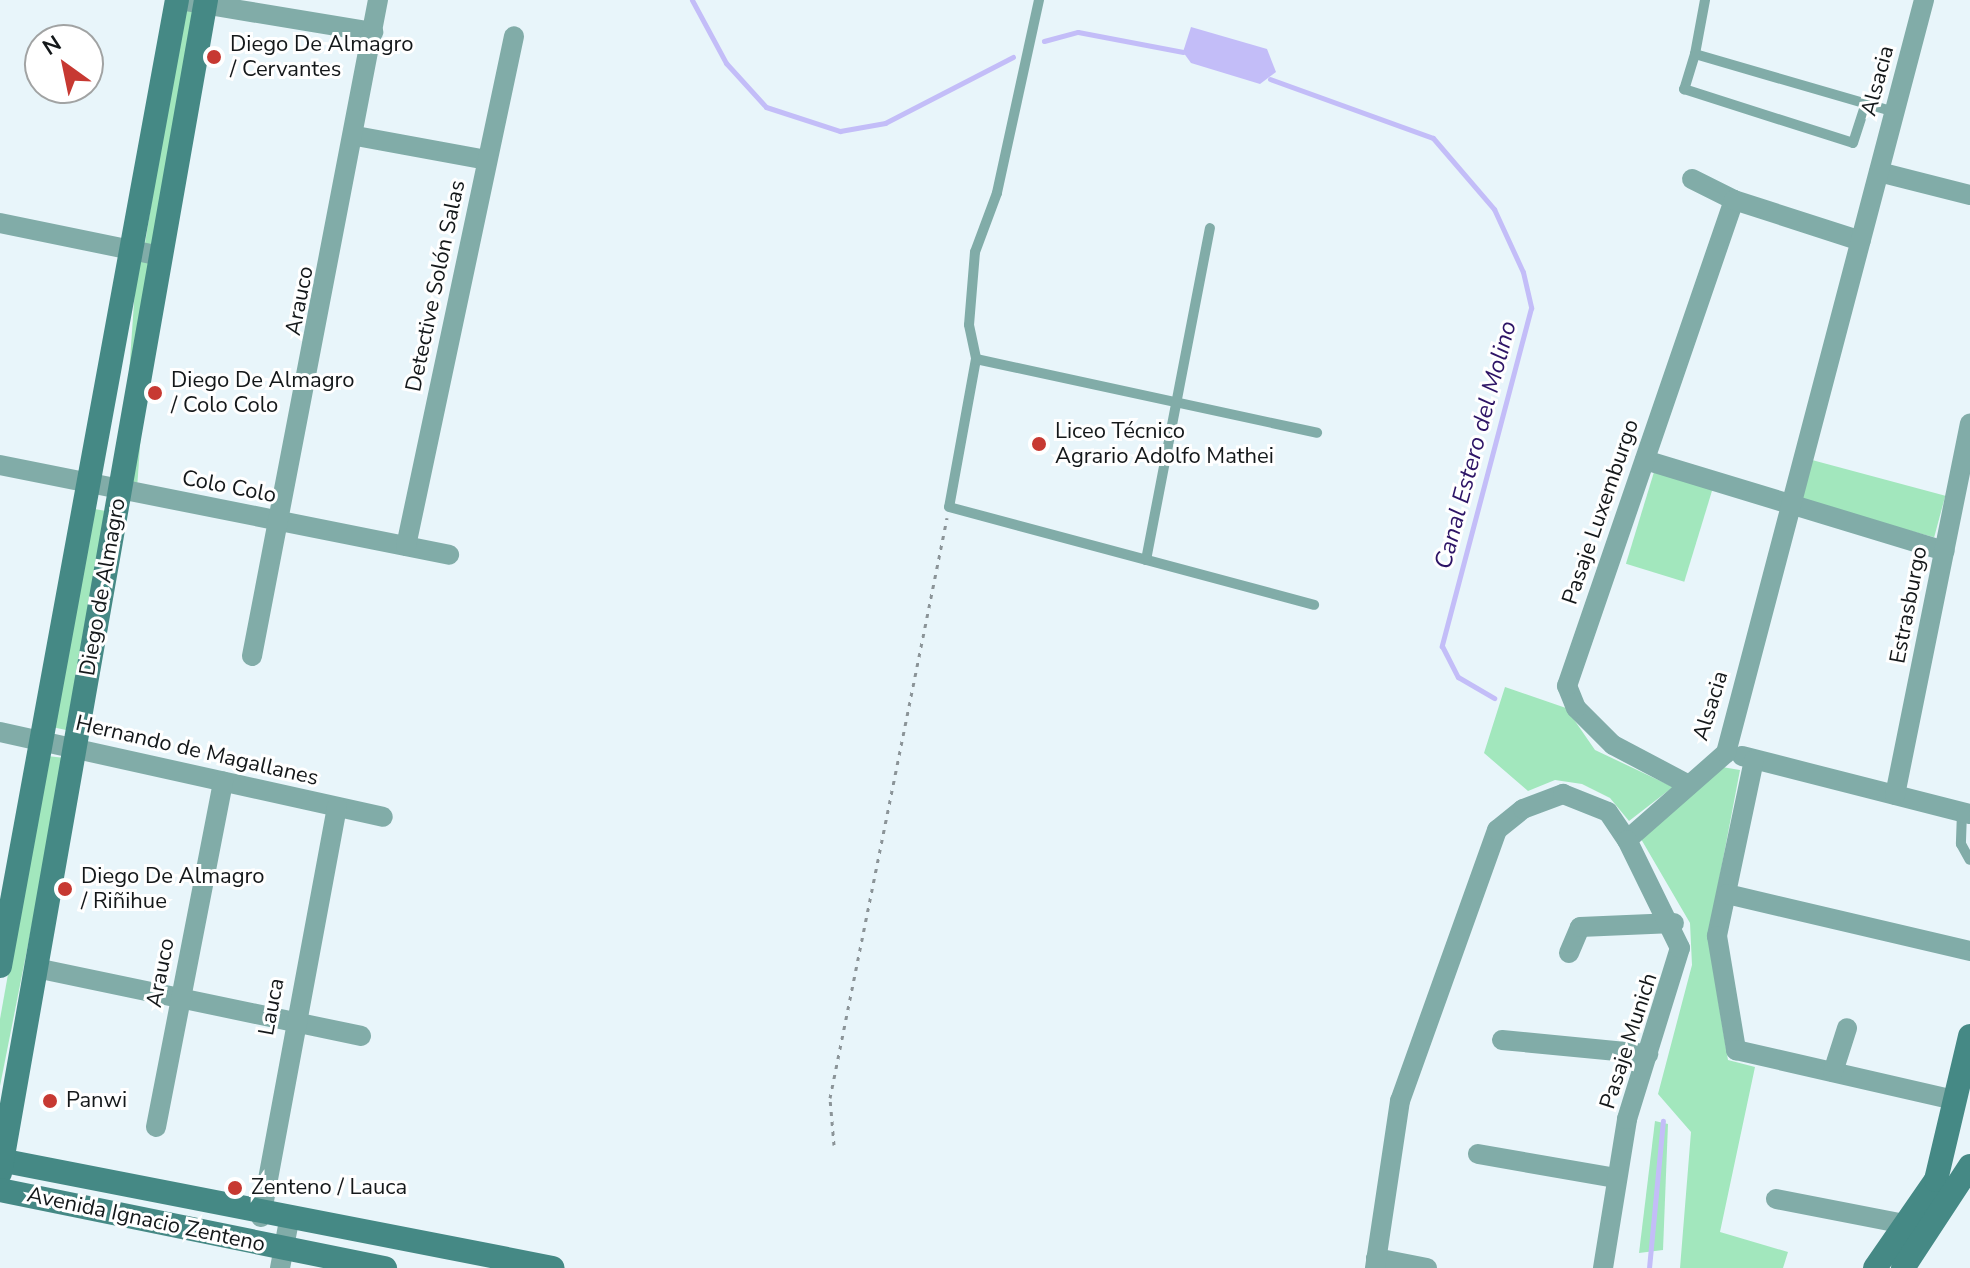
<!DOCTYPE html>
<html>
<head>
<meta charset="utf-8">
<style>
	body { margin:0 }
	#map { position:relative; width:1970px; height:1268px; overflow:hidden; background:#e8f5fa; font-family:"Nunito Sans",sans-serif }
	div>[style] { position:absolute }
	.green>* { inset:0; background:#a2e7bd; transform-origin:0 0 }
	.water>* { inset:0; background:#c3bdf8 }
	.stream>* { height:5px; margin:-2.5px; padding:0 2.5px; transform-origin:2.5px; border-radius:2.5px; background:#c3bdf8 }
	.path>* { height:3px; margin-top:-1.5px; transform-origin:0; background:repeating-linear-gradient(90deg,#8b9498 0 4px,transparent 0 10px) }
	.lane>* { height:10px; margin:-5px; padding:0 5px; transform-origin:5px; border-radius:5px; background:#81aca8 }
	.street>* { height:20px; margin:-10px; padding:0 10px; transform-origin:10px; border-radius:10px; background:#81aca8 }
	.secondary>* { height:24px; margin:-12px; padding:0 12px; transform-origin:12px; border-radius:12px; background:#458985 }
	.dots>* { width:22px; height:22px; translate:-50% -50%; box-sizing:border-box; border:4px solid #fff; border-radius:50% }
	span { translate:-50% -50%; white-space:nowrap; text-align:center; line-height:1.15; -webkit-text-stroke:6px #fff; paint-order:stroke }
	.poi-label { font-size:22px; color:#14181a }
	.left { translate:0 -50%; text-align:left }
	.street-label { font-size:22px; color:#14181a }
	.water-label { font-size:24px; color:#2d1466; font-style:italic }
	.north { position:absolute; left:24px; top:24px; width:80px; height:80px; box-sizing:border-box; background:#fff; border:2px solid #a1a3a3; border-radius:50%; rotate:327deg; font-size:22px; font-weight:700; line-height:32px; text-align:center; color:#14181a }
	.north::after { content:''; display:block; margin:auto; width:28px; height:36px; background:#c73932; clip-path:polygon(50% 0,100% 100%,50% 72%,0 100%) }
</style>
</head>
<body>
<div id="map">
	<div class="green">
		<div style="left:182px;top:10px;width:13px;height:238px;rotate:9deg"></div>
		<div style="left:137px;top:260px;width:16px;height:222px;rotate:4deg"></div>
		<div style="left:1812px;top:460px;width:138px;height:43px;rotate:15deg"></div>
		<div style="left:1654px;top:472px;width:61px;height:96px;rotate:17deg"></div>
		<div style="clip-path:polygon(89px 508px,106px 511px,66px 730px,52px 727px)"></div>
		<div style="clip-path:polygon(1505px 687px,1566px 708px,1595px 750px,1673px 787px,1629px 821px,1610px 798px,1582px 784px,1555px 780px,1528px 791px,1484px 753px)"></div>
		<div style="clip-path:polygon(47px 756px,65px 758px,0 1086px,0 1019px)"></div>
		<div style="clip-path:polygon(1722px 767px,1740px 770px,1708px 938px,1728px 1060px,1755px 1067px,1720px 1232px,1788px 1252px,1783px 1268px,1680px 1268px,1691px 1132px,1658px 1094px,1692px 965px,1690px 923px,1641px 839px)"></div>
		<div style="clip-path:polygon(1655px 1121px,1668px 1124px,1663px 1250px,1639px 1253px)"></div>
	</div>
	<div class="water">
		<div style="clip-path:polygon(1191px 27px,1267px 49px,1276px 72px,1260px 84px,1191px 63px,1183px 52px)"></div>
	</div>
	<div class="stream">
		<div style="left:692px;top:0;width:72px;rotate:61.6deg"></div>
		<div style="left:726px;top:63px;width:59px;rotate:47.7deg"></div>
		<div style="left:766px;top:107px;width:78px;rotate:18deg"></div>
		<div style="left:840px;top:131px;width:46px;rotate:-10.1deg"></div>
		<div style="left:885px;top:123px;width:144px;rotate:-27.3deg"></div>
		<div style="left:1044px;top:41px;width:35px;rotate:-15deg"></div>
		<div style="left:1078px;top:32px;width:107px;rotate:10.8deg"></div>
		<div style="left:1270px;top:79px;width:173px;rotate:19.9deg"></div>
		<div style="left:1433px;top:138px;width:94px;rotate:49.3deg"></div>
		<div style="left:1494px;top:209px;width:69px;rotate:65.3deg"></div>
		<div style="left:1523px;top:272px;width:37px;rotate:77deg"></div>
		<div style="left:1531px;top:308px;width:350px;rotate:104.8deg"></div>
		<div style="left:1442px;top:646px;width:35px;rotate:63deg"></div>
		<div style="left:1458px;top:677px;width:42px;rotate:30.3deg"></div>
		<div style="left:1649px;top:1268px;width:148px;rotate:-84.6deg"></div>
	</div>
	<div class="path">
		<div style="left:834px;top:1145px;width:47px;rotate:-94.9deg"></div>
		<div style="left:830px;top:1098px;width:592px;rotate:-78.6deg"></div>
	</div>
	<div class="lane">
		<div style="left:1039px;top:0;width:198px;rotate:102.3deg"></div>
		<div style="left:997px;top:193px;width:63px;rotate:110.4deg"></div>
		<div style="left:975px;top:252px;width:73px;rotate:94.7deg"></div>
		<div style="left:969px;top:325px;width:35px;rotate:78deg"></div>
		<div style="left:976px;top:359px;width:150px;rotate:100.3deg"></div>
		<div style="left:949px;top:507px;width:378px;rotate:15deg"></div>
		<div style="left:1705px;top:0;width:55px;rotate:100.5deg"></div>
		<div style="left:1695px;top:54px;width:208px;rotate:16.2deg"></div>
		<div style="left:1695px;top:54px;width:37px;rotate:107deg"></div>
		<div style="left:1684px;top:89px;width:177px;rotate:17.7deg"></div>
		<div style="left:1853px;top:143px;width:42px;rotate:-72deg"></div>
		<div style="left:976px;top:359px;width:349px;rotate:12.2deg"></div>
		<div style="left:1146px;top:560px;width:338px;rotate:-79.1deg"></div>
		<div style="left:1962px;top:812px;width:32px;rotate:92deg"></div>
		<div style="left:1961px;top:844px;width:18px;rotate:61deg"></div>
	</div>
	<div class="street">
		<div style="left:179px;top:0;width:197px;rotate:9.4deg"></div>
		<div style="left:356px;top:136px;width:133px;rotate:10.4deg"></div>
		<div style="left:1879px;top:172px;width:94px;rotate:14.2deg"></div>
		<div style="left:1692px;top:179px;width:47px;rotate:26.6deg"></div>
		<div style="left:0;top:223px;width:164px;rotate:11.6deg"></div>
		<div style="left:1645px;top:460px;width:313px;rotate:16.9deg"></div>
		<div style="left:0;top:465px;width:458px;rotate:11.3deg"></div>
		<div style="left:406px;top:546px;width:521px;rotate:-78.04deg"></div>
		<div style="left:252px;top:656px;width:668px;rotate:-79.13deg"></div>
		<div style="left:0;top:732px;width:392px;rotate:12.5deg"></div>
		<div style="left:1742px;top:756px;width:235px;rotate:14.3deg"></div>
		<div style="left:1754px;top:760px;width:180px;rotate:101.9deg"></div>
		<div style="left:1717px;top:936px;width:116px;rotate:80.5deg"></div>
		<div style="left:1736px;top:1050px;width:225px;rotate:12.9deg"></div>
		<div style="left:1689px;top:785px;width:86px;rotate:-152.2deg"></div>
		<div style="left:1613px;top:745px;width:52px;rotate:-135deg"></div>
		<div style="left:1576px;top:708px;width:24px;rotate:-112deg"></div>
		<div style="left:1567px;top:686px;width:514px;rotate:-71.04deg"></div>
		<div style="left:1734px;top:200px;width:133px;rotate:17.9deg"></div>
		<div style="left:1895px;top:795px;width:379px;rotate:-78.6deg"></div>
		<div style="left:1727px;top:894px;width:250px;rotate:13.2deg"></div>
		<div style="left:1569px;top:953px;width:28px;rotate:-67deg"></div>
		<div style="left:1580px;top:927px;width:94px;rotate:-2.4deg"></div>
		<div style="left:36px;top:968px;width:332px;rotate:11.8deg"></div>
		<div style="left:1502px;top:1040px;width:147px;rotate:5.5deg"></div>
		<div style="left:1833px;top:1072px;width:46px;rotate:-72.3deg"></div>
		<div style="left:156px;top:1127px;width:352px;rotate:-79deg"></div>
		<div style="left:1478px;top:1154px;width:139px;rotate:9.9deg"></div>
		<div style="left:1776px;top:1199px;width:131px;rotate:11deg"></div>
		<div style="left:261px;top:1217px;width:417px;rotate:-79.5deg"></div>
		<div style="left:1376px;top:1258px;width:52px;rotate:11.1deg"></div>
		<div style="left:280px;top:1268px;width:48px;rotate:-79.2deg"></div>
		<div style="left:1375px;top:1268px;width:169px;rotate:-81.5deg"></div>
		<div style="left:1400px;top:1101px;width:288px;rotate:-70.3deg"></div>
		<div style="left:1497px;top:830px;width:33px;rotate:-39deg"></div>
		<div style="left:1523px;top:809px;width:43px;rotate:-20.6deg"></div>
		<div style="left:1563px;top:794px;width:48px;rotate:21.8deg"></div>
		<div style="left:1608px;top:812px;width:34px;rotate:56deg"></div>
		<div style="left:1627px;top:840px;width:132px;rotate:-41.3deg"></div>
		<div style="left:1726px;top:753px;width:779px;rotate:-75.27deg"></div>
		<div style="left:1603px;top:1268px;width:151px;rotate:-80.8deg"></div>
		<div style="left:1627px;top:1119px;width:179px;rotate:-72.8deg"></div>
		<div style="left:1680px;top:948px;width:120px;rotate:-116.1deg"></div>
	</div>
	<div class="secondary">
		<div style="left:0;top:966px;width:982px;rotate:-79.62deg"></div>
		<div style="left:0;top:1160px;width:563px;rotate:11.05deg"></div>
		<div style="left:0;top:1173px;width:1191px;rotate:-80.04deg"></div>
		<div style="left:0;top:1190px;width:393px;rotate:11.5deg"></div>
		<div style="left:1875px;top:1268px;width:107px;rotate:-55.3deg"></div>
		<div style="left:1936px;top:1180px;width:148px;rotate:-76.7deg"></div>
		<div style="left:1903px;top:1268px;width:122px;rotate:-56.7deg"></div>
	</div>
	<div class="dots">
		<div style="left:214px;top:57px;background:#c73932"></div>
		<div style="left:155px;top:393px;background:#c73932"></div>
		<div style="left:1039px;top:444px;background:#c73932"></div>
		<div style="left:65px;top:889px;background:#c73932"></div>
		<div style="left:50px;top:1101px;background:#c73932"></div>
		<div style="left:235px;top:1188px;background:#c73932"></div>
	</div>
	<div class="poi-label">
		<span class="left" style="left:230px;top:57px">Diego De Almagro<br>/ Cervantes</span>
		<span class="left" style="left:171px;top:393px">Diego De Almagro<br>/ Colo Colo</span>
		<span class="left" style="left:1055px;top:444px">Liceo Técnico<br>Agrario Adolfo Mathei</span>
		<span class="left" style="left:81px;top:889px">Diego De Almagro<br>/ Riñihue</span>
		<span class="left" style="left:66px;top:1101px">Panwi</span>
		<span class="left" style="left:251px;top:1188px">Zenteno / Lauca</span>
	</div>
	<div class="street-label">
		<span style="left:1878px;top:81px;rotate:-75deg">Alsacia</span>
		<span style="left:436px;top:286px;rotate:-78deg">Detective Solón Salas</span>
		<span style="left:300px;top:301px;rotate:-79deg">Arauco</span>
		<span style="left:229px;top:487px;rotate:11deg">Colo Colo</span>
		<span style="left:1601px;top:512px;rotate:-71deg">Pasaje Luxemburgo</span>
		<span style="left:103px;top:587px;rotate:-80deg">Diego de Almagro</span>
		<span style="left:1909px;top:605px;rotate:-79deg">Estrasburgo</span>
		<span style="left:1711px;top:706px;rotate:-73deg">Alsacia</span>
		<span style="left:197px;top:751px;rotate:13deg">Hernando de Magallanes</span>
		<span style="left:161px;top:973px;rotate:-79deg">Arauco</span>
		<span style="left:272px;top:1007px;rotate:-79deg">Lauca</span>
		<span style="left:1629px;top:1041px;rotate:-72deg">Pasaje Munich</span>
		<span style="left:146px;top:1220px;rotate:12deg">Avenida Ignacio Zenteno</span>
	</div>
	<div class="water-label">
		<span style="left:1476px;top:445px;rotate:-75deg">Canal Estero del Molino</span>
	</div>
	<div class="north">N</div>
</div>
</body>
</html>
